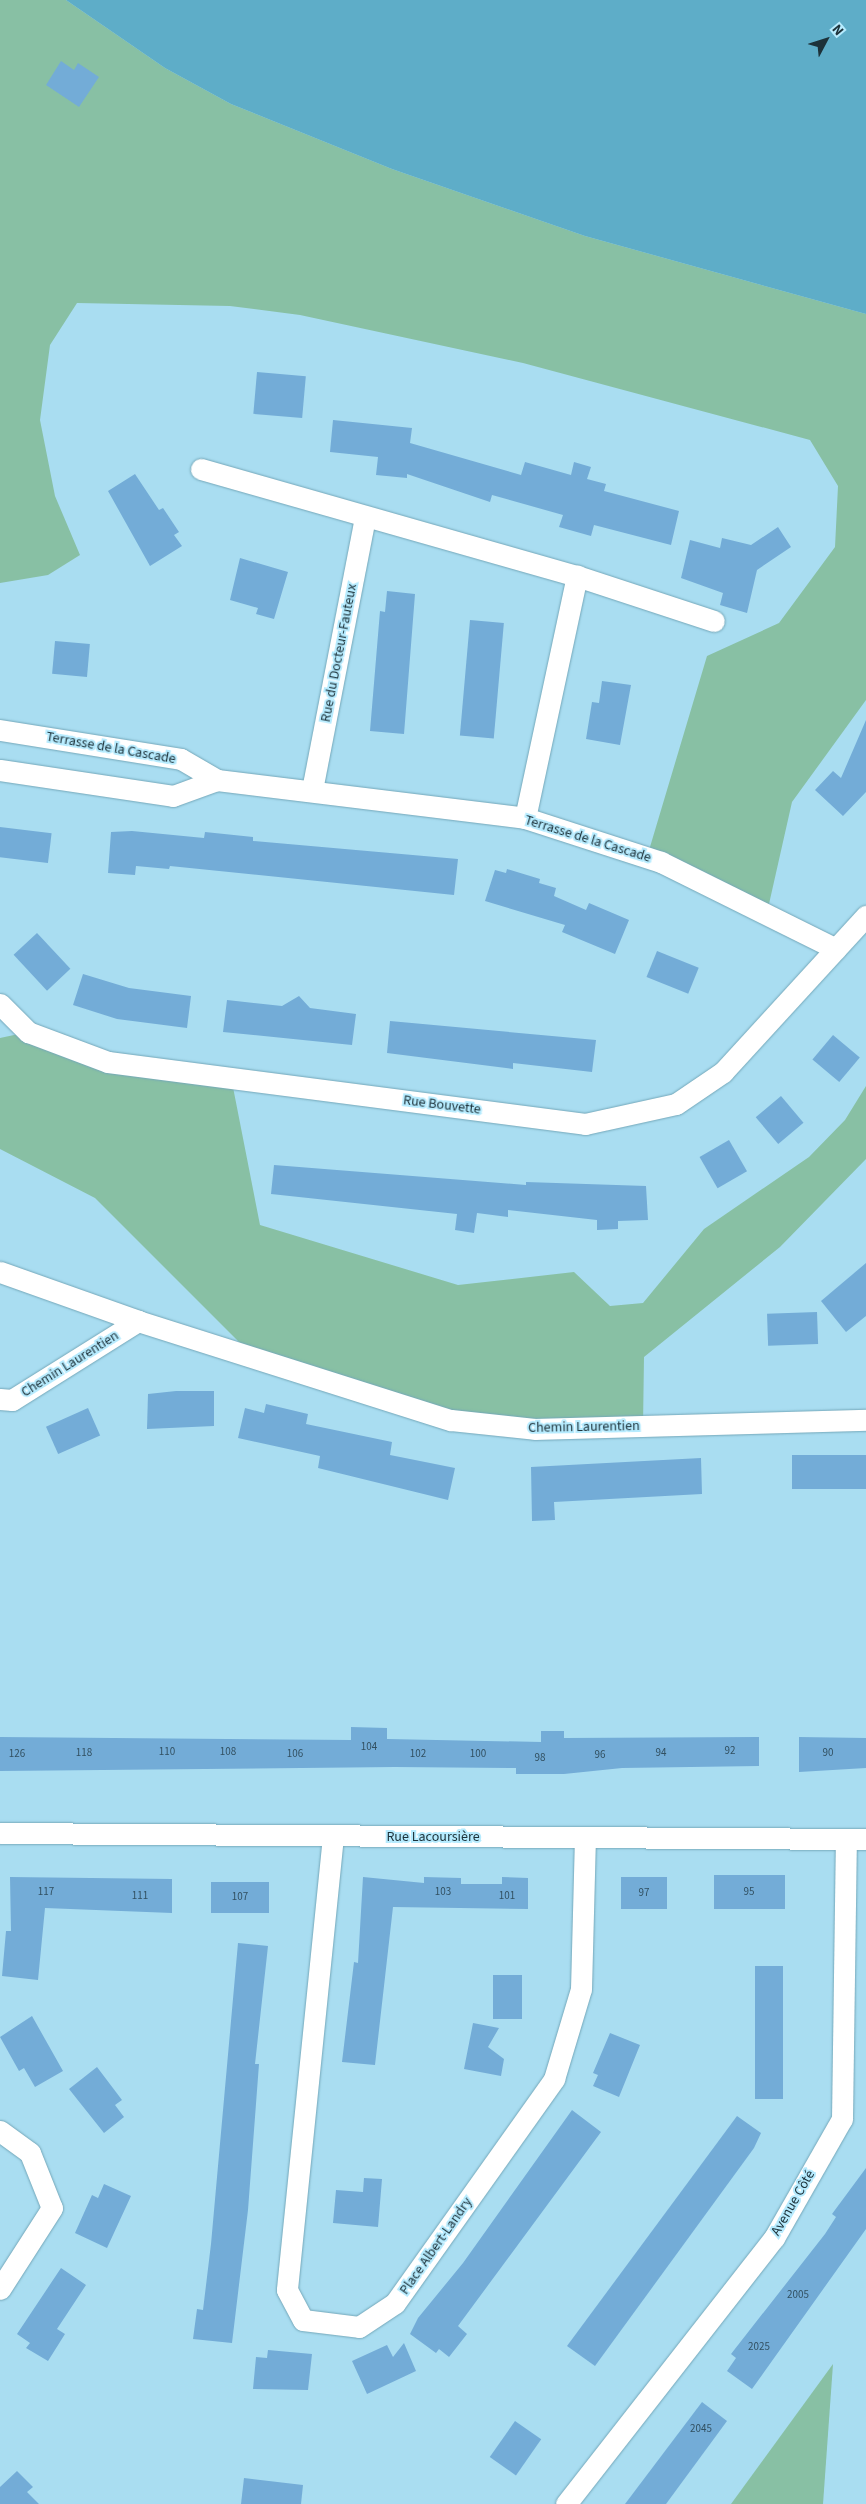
<!DOCTYPE html>
<html>
<head>
<meta charset="utf-8">
<style>
	body { margin:0 }
	#map { position:relative; width:866px; height:2504px; overflow:hidden; background:#a9ddf1; font-family:"Source Sans 3",sans-serif }
	div>[style] { position:absolute }
	.green>* { inset:0; background:#88c0a4 }
	.water>* { inset:0; background:#5eadc8 }
	.building>* { inset:0; background:#73acd7; transform-origin:0 0 }
	.roads { filter:drop-shadow(0 0 1px #74a7b9) drop-shadow(0 0 1px #74a7b9) }
	.street>* { height:21px; margin:-10.5px; padding:0 10.5px; transform-origin:10.5px; border-radius:10.5px; background:#fff }
	span { translate:-50% -50%; white-space:nowrap; text-align:center; line-height:1.15; -webkit-text-stroke:4px #b6ebfe; paint-order:stroke }
	.number-label { font-size:11px; color:#325061 }
	.number-label span { -webkit-text-stroke-width:0 }
	.street-label { font-size:14px; color:#1d323a }
	.north { position:absolute; left:801px; top:15px; width:50px; height:50px; -webkit-text-stroke:4px #b6ebfe; paint-order:stroke; rotate:50deg; font-size:14px; font-weight:700; line-height:20px; text-align:center; color:#1d323a }
	.north::after { content:''; display:block; margin:auto; width:18px; height:22px; background:#1d323a; clip-path:polygon(50% 0,100% 100%,50% 72%,0 100%) }
</style>
</head>
<body>
<div id="map">
	<div class="green">
		<div style="clip-path:polygon(0 0,66px 0,165px 68px,231px 104px,392px 169px,585px 236px,866px 314px,866px 700px,792px 802px,769px 904px,647px 857px,707px 656px,779px 623px,835px 547px,838px 486px,810px 440px,523px 363px,300px 315px,230px 306px,77px 303px,50px 345px,40px 420px,55px 496px,80px 555px,48px 575px,0 583px)"></div>
		<div style="clip-path:polygon(28px 1032px,108px 1062px,231px 1077px,260px 1225px,458px 1285px,574px 1272px,610px 1306px,643px 1303px,704px 1229px,809px 1157px,845px 1120px,866px 1086px,866px 1159px,780px 1247px,644px 1357px,643px 1426px,451px 1420px,255px 1358px,95px 1198px,0 1149px,0 1038px)"></div>
		<div style="clip-path:polygon(833px 2364px,823px 2504px,731px 2504px)"></div>
	</div>
	<div class="water">
		<div style="clip-path:polygon(66px 0,866px 0,866px 314px,585px 236px,392px 169px,231px 104px,165px 68px)"></div>
	</div>
	<div class="building">
		<div style="clip-path:polygon(61px 61px,74px 70px,78px 63px,99px 77px,79px 107px,46px 85px)"></div>
		<div style="left:257px;top:372px;width:49px;height:42px;rotate:5deg"></div>
		<div style="clip-path:polygon(333px 420px,412px 428px,410px 443px,521px 475px,525px 462px,571px 475px,574px 462px,591px 467px,587px 479px,606px 484px,604px 491px,679px 511px,671px 545px,594px 525px,591px 536px,559px 527px,563px 515px,492px 495px,490px 502px,407px 474px,407px 478px,376px 475px,378px 457px,330px 452px)"></div>
		<div style="clip-path:polygon(135px 474px,159px 510px,163px 508px,179px 532px,174px 535px,182px 546px,150px 566px,108px 491px)"></div>
		<div style="clip-path:polygon(778px 527px,791px 547px,757px 570px,747px 613px,720px 605px,723px 593px,681px 578px,690px 540px,720px 548px,722px 538px,751px 545px)"></div>
		<div style="clip-path:polygon(240px 558px,288px 572px,274px 619px,256px 614px,258px 608px,230px 600px)"></div>
		<div style="clip-path:polygon(387px 591px,415px 594px,404px 734px,370px 731px,380px 611px,385px 612px)"></div>
		<div style="left:470px;top:620px;width:34px;height:116px;rotate:5deg"></div>
		<div style="left:55px;top:641px;width:35px;height:33px;rotate:5deg"></div>
		<div style="clip-path:polygon(602px 681px,631px 685px,620px 745px,586px 739px,592px 702px,599px 703px)"></div>
		<div style="clip-path:polygon(866px 720px,866px 792px,843px 816px,815px 790px,833px 771px,841px 778px)"></div>
		<div style="left:0;top:827px;width:52px;height:30px;rotate:7deg"></div>
		<div style="clip-path:polygon(132px 831px,204px 838px,205px 832px,253px 837px,253px 841px,458px 859px,454px 895px,170px 866px,169px 869px,136px 866px,135px 875px,108px 873px,111px 832px)"></div>
		<div style="clip-path:polygon(507px 869px,540px 879px,539px 883px,556px 888px,554px 896px,586px 910px,589px 903px,629px 920px,615px 954px,562px 932px,565px 925px,485px 901px,495px 870px,506px 873px)"></div>
		<div style="left:37px;top:933px;width:49px;height:32px;rotate:47deg"></div>
		<div style="left:657px;top:951px;width:45px;height:28px;rotate:22deg"></div>
		<div style="clip-path:polygon(83px 974px,129px 988px,191px 996px,187px 1028px,117px 1019px,73px 1005px)"></div>
		<div style="clip-path:polygon(299px 996px,310px 1008px,356px 1014px,352px 1045px,223px 1032px,227px 1000px,282px 1006px)"></div>
		<div style="clip-path:polygon(390px 1021px,596px 1040px,592px 1072px,513px 1063px,513px 1069px,387px 1053px)"></div>
		<div style="left:833px;top:1035px;width:35px;height:32px;rotate:40deg"></div>
		<div style="left:781px;top:1096px;width:35px;height:33px;rotate:50deg"></div>
		<div style="left:729px;top:1140px;width:36px;height:34px;rotate:60deg"></div>
		<div style="clip-path:polygon(274px 1165px,526px 1185px,526px 1182px,646px 1186px,648px 1220px,618px 1221px,618px 1229px,597px 1230px,597px 1220px,508px 1210px,508px 1217px,477px 1213px,474px 1233px,455px 1230px,457px 1214px,271px 1194px)"></div>
		<div style="clip-path:polygon(866px 1263px,866px 1316px,846px 1332px,821px 1301px)"></div>
		<div style="left:817px;top:1312px;width:32px;height:50px;rotate:88deg"></div>
		<div style="clip-path:polygon(176px 1391px,214px 1391px,214px 1426px,147px 1429px,148px 1394px)"></div>
		<div style="clip-path:polygon(266px 1404px,308px 1414px,306px 1424px,392px 1442px,390px 1455px,455px 1468px,448px 1500px,318px 1468px,320px 1456px,238px 1438px,245px 1408px,264px 1413px)"></div>
		<div style="left:88px;top:1408px;width:30px;height:46px;rotate:66deg"></div>
		<div style="left:866px;top:1455px;width:34px;height:74px;rotate:90deg"></div>
		<div style="clip-path:polygon(701px 1458px,702px 1494px,554px 1502px,555px 1520px,532px 1521px,531px 1467px)"></div>
		<div style="clip-path:polygon(351px 1727px,387px 1728px,387px 1739px,541px 1742px,541px 1731px,564px 1731px,564px 1738px,759px 1737px,759px 1766px,622px 1768px,564px 1774px,516px 1774px,516px 1768px,395px 1767px,0 1771px,0 1737px,351px 1740px)"></div>
		<div style="clip-path:polygon(799px 1737px,866px 1738px,866px 1768px,799px 1772px)"></div>
		<div style="left:785px;top:1875px;width:34px;height:71px;rotate:90deg"></div>
		<div style="clip-path:polygon(10px 1877px,172px 1879px,172px 1913px,45px 1908px,38px 1980px,2px 1976px,6px 1931px,11px 1931px)"></div>
		<div style="clip-path:polygon(363px 1877px,424px 1883px,424px 1877px,461px 1878px,461px 1884px,502px 1884px,502px 1877px,528px 1878px,528px 1909px,393px 1907px,375px 2065px,342px 2062px,354px 1962px,358px 1963px)"></div>
		<div style="left:621px;top:1877px;width:46px;height:32px"></div>
		<div style="left:211px;top:1882px;width:58px;height:31px"></div>
		<div style="clip-path:polygon(238px 1943px,268px 1946px,255px 2064px,259px 2064px,248px 2210px,232px 2343px,193px 2339px,197px 2309px,203px 2310px,211px 2244px)"></div>
		<div style="left:755px;top:1966px;width:28px;height:133px"></div>
		<div style="left:493px;top:1975px;width:29px;height:44px"></div>
		<div style="clip-path:polygon(32px 2016px,63px 2071px,35px 2087px,24px 2068px,19px 2071px,0 2037px)"></div>
		<div style="clip-path:polygon(473px 2023px,499px 2028px,488px 2047px,504px 2059px,501px 2076px,464px 2069px)"></div>
		<div style="clip-path:polygon(610px 2033px,640px 2045px,619px 2097px,593px 2086px,598px 2075px,593px 2073px)"></div>
		<div style="clip-path:polygon(97px 2067px,122px 2100px,115px 2105px,124px 2117px,104px 2133px,69px 2089px)"></div>
		<div style="clip-path:polygon(572px 2110px,601px 2132px,458px 2326px,467px 2334px,449px 2357px,439px 2349px,436px 2353px,410px 2334px,418px 2318px,463px 2263px)"></div>
		<div style="clip-path:polygon(737px 2116px,761px 2133px,754px 2148px,595px 2366px,567px 2346px)"></div>
		<div style="clip-path:polygon(866px 2168px,866px 2229px,752px 2389px,727px 2371px,736px 2358px,731px 2354px,825px 2234px,836px 2217px,832px 2214px)"></div>
		<div style="clip-path:polygon(364px 2178px,382px 2179px,378px 2227px,333px 2223px,336px 2190px,363px 2192px)"></div>
		<div style="clip-path:polygon(104px 2184px,131px 2196px,107px 2248px,75px 2233px,92px 2195px,98px 2198px)"></div>
		<div style="clip-path:polygon(61px 2268px,86px 2285px,57px 2329px,65px 2334px,48px 2361px,26px 2348px,30px 2343px,17px 2334px)"></div>
		<div style="clip-path:polygon(404px 2343px,416px 2371px,367px 2394px,352px 2361px,387px 2345px,393px 2357px)"></div>
		<div style="clip-path:polygon(268px 2350px,312px 2354px,308px 2390px,253px 2389px,256px 2357px,267px 2358px)"></div>
		<div style="clip-path:polygon(702px 2402px,727px 2421px,666px 2504px,625px 2504px)"></div>
		<div style="left:515px;top:2421px;width:32px;height:44px;rotate:35deg"></div>
		<div style="clip-path:polygon(17px 2471px,33px 2487px,27px 2492px,39px 2504px,0 2504px,0 2487px)"></div>
		<div style="clip-path:polygon(244px 2478px,303px 2485px,301px 2504px,241px 2504px)"></div>
	</div>
	<div class="roads">
		<div class="street">
			<div style="left:201px;top:469px;width:391px;rotate:15.9deg"></div>
			<div style="left:577px;top:576px;width:144px;rotate:18.2deg"></div>
			<div style="left:0;top:730px;width:183px;rotate:9.1deg"></div>
			<div style="left:181px;top:759px;width:42px;rotate:30.3deg"></div>
			<div style="left:217px;top:780px;width:310px;rotate:7deg"></div>
			<div style="left:525px;top:818px;width:143px;rotate:17.9deg"></div>
			<div style="left:661px;top:862px;width:195px;rotate:26.4deg"></div>
			<div style="left:0;top:770px;width:175px;rotate:8.5deg"></div>
			<div style="left:173px;top:796px;width:47px;rotate:-20deg"></div>
			<div style="left:312px;top:790px;width:278px;rotate:-79deg"></div>
			<div style="left:525px;top:818px;width:248px;rotate:-77.9deg"></div>
			<div style="left:0;top:1004px;width:40px;rotate:45deg"></div>
			<div style="left:28px;top:1032px;width:85px;rotate:20.6deg"></div>
			<div style="left:108px;top:1062px;width:481px;rotate:7.4deg"></div>
			<div style="left:585px;top:1124px;width:93px;rotate:-12.4deg"></div>
			<div style="left:676px;top:1104px;width:57px;rotate:-34.2deg"></div>
			<div style="left:723px;top:1072px;width:212px;rotate:-47.5deg"></div>
			<div style="left:0;top:1272px;width:146px;rotate:19.5deg"></div>
			<div style="left:138px;top:1321px;width:328px;rotate:17.6deg"></div>
			<div style="left:451px;top:1420px;width:84px;rotate:6.1deg"></div>
			<div style="left:535px;top:1429px;width:331px;rotate:-1.6deg"></div>
			<div style="left:0;top:1399px;width:12px;rotate:5deg"></div>
			<div style="left:12px;top:1400px;width:149px;rotate:-32.1deg"></div>
			<div style="left:0;top:1833px;width:866px;rotate:0.4deg"></div>
			<div style="left:333px;top:1836px;width:456px;rotate:95.8deg"></div>
			<div style="left:287px;top:2290px;width:34px;rotate:62deg"></div>
			<div style="left:303px;top:2320px;width:56px;rotate:7.1deg"></div>
			<div style="left:359px;top:2327px;width:43px;rotate:-33.7deg"></div>
			<div style="left:395px;top:2303px;width:275px;rotate:-54.6deg"></div>
			<div style="left:554px;top:2079px;width:94px;rotate:-73.3deg"></div>
			<div style="left:581px;top:1989px;width:152px;rotate:-88.5deg"></div>
			<div style="left:0;top:2131px;width:37px;rotate:36deg"></div>
			<div style="left:30px;top:2153px;width:59px;rotate:68.2deg"></div>
			<div style="left:52px;top:2208px;width:96px;rotate:122.7deg"></div>
			<div style="left:566px;top:2504px;width:338px;rotate:-52deg"></div>
			<div style="left:774px;top:2238px;width:137px;rotate:-60.3deg"></div>
			<div style="left:842px;top:2119px;width:280px;rotate:-89.2deg"></div>
		</div>
	</div>
	<div class="number-label">
		<span style="left:369px;top:1747px">104</span>
		<span style="left:730px;top:1751px">92</span>
		<span style="left:167px;top:1752px">110</span>
		<span style="left:228px;top:1752px">108</span>
		<span style="left:84px;top:1753px">118</span>
		<span style="left:661px;top:1753px">94</span>
		<span style="left:828px;top:1753px">90</span>
		<span style="left:17px;top:1754px">126</span>
		<span style="left:295px;top:1754px">106</span>
		<span style="left:418px;top:1754px">102</span>
		<span style="left:478px;top:1754px">100</span>
		<span style="left:600px;top:1755px">96</span>
		<span style="left:540px;top:1758px">98</span>
		<span style="left:46px;top:1892px">117</span>
		<span style="left:443px;top:1892px">103</span>
		<span style="left:749px;top:1892px">95</span>
		<span style="left:644px;top:1893px">97</span>
		<span style="left:140px;top:1896px">111</span>
		<span style="left:507px;top:1896px">101</span>
		<span style="left:240px;top:1897px">107</span>
		<span style="left:798px;top:2295px">2005</span>
		<span style="left:759px;top:2347px">2025</span>
		<span style="left:701px;top:2429px">2045</span>
	</div>
	<div class="street-label">
		<span style="left:339px;top:653px;rotate:-79deg">Rue du Docteur-Fauteux</span>
		<span style="left:111px;top:748px;rotate:10deg">Terrasse de la Cascade</span>
		<span style="left:588px;top:839px;rotate:17deg">Terrasse de la Cascade</span>
		<span style="left:442px;top:1105px;rotate:7deg">Rue Bouvette</span>
		<span style="left:70px;top:1364px;rotate:-32deg">Chemin Laurentien</span>
		<span style="left:584px;top:1427px;rotate:-1deg">Chemin Laurentien</span>
		<span style="left:433px;top:1837px">Rue Lacoursière</span>
		<span style="left:793px;top:2203px;rotate:-60deg">Avenue Côté</span>
		<span style="left:436px;top:2246px;rotate:-55deg">Place Albert-Landry</span>
	</div>
	<div class="north">N</div>
</div>
</body>
</html>
